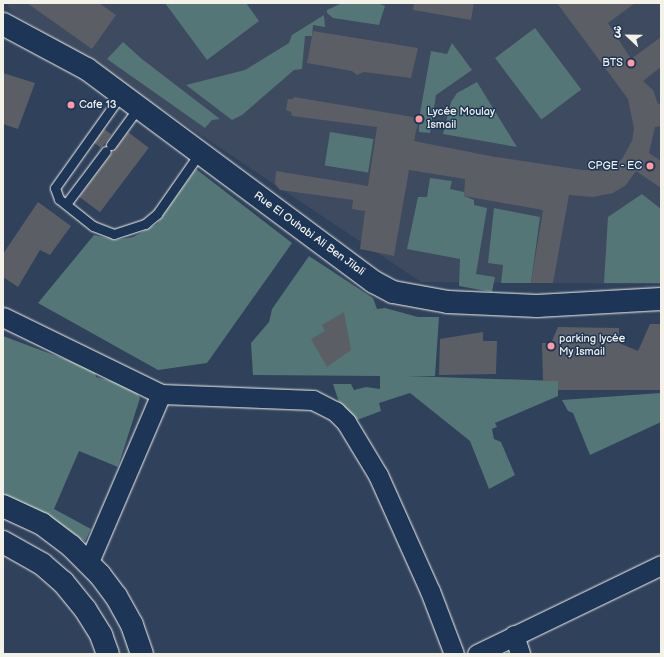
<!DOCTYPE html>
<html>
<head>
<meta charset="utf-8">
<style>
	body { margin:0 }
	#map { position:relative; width:664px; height:657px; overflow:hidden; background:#30415c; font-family:"Balsamiq Sans","Playpen Sans Arabic",sans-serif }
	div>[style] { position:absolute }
	.built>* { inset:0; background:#3d4a5f }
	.green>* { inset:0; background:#547676; transform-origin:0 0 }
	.building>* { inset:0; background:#5c5e66; transform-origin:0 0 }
	.roads { filter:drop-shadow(0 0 1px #f4f1e8) drop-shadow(0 0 1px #f4f1e8) }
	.lane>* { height:9px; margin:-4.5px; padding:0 4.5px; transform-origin:4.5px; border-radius:4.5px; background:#1d3557 }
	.street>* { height:19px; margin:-9.5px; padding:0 9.5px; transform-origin:9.5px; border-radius:9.5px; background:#1d3557 }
	.secondary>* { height:22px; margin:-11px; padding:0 11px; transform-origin:11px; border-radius:11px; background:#1d3557 }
	.dots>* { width:11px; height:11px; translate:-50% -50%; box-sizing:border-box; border:2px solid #1d3557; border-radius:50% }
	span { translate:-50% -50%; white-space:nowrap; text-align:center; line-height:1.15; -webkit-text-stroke:3px #1d3557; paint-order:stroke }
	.poi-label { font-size:11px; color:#f4f1e8 }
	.right { translate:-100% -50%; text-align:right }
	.left { translate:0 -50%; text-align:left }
	.street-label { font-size:11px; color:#f4f1e8 }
	.frame { position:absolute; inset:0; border:4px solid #f4f1e8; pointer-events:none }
	.north { position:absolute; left:608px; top:16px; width:40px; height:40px; -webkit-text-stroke:3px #1d3557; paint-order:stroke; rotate:292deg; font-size:11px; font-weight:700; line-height:16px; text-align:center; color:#f4f1e8 }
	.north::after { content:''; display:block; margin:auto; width:14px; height:18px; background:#f4f1e8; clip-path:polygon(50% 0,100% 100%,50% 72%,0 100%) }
</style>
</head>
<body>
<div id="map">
	<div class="built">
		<div style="clip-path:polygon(7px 3px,661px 3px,661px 284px,421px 282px,79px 54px,11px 12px)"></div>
	</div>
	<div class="green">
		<div style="clip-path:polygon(165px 3px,246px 3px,259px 21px,207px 60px)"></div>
		<div style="clip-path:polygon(342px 3px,378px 3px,385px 6px,379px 25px,333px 18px,327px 13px,327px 10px)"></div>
		<div style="clip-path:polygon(324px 15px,325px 27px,313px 25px,312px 36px,305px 36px,302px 69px,294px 70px,242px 115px,232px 120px,186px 85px,245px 70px,289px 43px,292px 35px)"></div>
		<div style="left:535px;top:28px;width:77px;height:50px;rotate:53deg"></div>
		<div style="clip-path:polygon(123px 42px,142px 59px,220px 119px,212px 120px,205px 128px,107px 59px)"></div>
		<div style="clip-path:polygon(452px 43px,472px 70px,436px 95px,430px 133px,419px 132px,419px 119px,431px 51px,447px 54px)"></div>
		<div style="clip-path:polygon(477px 82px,517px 147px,443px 134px,451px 102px,457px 93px)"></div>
		<div style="left:330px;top:132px;width:44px;height:34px;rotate:9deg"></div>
		<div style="clip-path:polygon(196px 169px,292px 243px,207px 363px,158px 370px,38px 303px,94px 235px,116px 240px,133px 237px,157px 224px)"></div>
		<div style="clip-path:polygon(430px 178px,452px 181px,450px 189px,464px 192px,464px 196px,474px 200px,474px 205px,487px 208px,476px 274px,495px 277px,492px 292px,459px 286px,460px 259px,407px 249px,418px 197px,427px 197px)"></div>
		<div style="clip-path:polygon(642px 194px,661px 209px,661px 283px,604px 283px,608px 217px)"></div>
		<div style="clip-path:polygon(494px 208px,540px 217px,531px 283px,501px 283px,503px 265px,488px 263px)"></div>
		<div style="clip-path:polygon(309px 256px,373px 298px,377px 309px,385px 308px,418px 317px,439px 317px,435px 376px,407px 376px,558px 381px,558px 396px,495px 423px,497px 427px,492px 429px,494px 439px,501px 442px,515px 475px,489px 489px,470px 441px,410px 393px,379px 403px,381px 411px,357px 420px,339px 402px,333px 384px,351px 384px,354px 390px,366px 387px,380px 389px,380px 376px,253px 375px,251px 343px,269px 322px,272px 309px)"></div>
		<div style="clip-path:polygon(3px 336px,94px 370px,96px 377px,133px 387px,140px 398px,118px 467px,79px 451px,54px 509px,91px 529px,85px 541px,3px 501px)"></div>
		<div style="clip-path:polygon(661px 393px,661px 422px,590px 455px,573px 413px,568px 411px,562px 400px)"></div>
	</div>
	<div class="building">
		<div style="clip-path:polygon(27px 3px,99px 3px,116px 15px,92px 49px)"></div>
		<div style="clip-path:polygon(414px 3px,474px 3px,471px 20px,413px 10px)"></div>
		<div style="clip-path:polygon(557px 3px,635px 3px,608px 23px,631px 59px,661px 37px,661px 67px,643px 81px,653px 90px,658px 104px,661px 104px,661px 126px,655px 127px,649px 153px,661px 161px,661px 188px,636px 171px,626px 185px,613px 193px,593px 197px,569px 195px,553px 283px,531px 283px,543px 210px,464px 196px,465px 179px,409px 170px,394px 256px,360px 249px,365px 211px,352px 209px,353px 200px,280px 190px,275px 184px,276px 171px,368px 186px,377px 127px,292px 116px,291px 112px,286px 110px,288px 99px,293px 99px,294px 97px,419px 118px,414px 141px,490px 156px,582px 170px,608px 171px,622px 159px,632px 141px,634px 129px,628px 99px)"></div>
		<div style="clip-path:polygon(313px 31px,418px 48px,411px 78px,364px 72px,357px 75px,352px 71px,307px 63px)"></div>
		<div style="clip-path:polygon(3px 73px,35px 83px,18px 129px,3px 124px)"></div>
		<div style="left:104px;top:129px;width:9px;height:17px;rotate:36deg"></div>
		<div style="left:128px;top:132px;width:26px;height:81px;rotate:37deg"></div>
		<div style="clip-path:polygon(38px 202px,71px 226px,50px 255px,40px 250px,18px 287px,3px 277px,3px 254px)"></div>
		<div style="clip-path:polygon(344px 312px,351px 350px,327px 367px,311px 339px,325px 331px,322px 325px)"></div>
		<div style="clip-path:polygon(650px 324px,661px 324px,661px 390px,558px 390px,558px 381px,543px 381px,542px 343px,551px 343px,558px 327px,619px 328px,619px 343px,638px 351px)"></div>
		<div style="clip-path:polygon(483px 332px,483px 341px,497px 341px,496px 374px,439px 375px,440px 339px)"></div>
	</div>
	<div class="roads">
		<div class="lane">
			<div style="left:121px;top:95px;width:114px;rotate:125.4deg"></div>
			<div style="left:55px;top:188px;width:12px;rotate:70deg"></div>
			<div style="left:59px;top:199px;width:43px;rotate:38.5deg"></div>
			<div style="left:93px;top:226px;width:22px;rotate:21deg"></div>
			<div style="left:114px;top:234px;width:33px;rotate:-18deg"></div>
			<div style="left:145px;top:224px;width:16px;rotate:-40deg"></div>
			<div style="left:157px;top:214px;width:73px;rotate:-55deg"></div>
			<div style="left:111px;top:145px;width:46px;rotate:-53.9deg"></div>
			<div style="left:66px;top:204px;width:66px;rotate:-53deg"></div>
		</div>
		<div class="street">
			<div style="left:3px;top:317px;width:176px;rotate:26deg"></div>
			<div style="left:88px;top:564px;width:185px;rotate:-66.8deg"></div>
			<div style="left:161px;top:394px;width:152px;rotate:2.3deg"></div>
			<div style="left:313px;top:400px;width:25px;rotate:27deg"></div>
			<div style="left:335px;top:411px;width:16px;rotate:45deg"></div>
			<div style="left:346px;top:422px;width:62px;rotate:58.9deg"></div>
			<div style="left:378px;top:475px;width:127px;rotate:65.9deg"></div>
			<div style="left:430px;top:591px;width:67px;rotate:69.1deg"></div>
			<div style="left:514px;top:635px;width:20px;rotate:72deg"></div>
			<div style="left:477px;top:654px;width:204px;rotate:-25.8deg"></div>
		</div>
		<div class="secondary">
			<div style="left:3px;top:24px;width:95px;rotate:28.2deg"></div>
			<div style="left:87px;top:69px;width:357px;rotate:36.6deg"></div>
			<div style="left:374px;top:282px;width:21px;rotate:28deg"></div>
			<div style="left:393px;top:292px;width:56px;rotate:10.3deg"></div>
			<div style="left:448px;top:302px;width:89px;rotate:2.6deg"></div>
			<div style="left:537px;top:306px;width:124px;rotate:-3.2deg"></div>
			<div style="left:3px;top:506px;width:43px;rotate:24.8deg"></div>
			<div style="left:42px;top:524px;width:36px;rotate:37deg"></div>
			<div style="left:71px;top:546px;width:41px;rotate:45deg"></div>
			<div style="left:100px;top:575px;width:26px;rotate:53deg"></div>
			<div style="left:116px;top:596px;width:33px;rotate:61deg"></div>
			<div style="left:132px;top:625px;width:31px;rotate:71deg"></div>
			<div style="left:3px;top:542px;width:45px;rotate:29.4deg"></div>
			<div style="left:42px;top:564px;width:28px;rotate:41deg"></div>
			<div style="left:63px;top:582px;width:35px;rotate:51deg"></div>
			<div style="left:85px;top:609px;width:31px;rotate:58deg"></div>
			<div style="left:101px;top:635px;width:20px;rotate:70deg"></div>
		</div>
	</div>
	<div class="dots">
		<div style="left:631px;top:63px;background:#ff9aa2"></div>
		<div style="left:71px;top:105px;background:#ff9aa2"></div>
		<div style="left:419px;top:119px;background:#ff9aa2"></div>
		<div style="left:650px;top:166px;background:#ff9aa2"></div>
		<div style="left:551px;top:346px;background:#ff9aa2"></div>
	</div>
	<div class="poi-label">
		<span class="right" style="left:623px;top:63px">BTS</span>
		<span class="left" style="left:79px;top:105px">Cafe 13</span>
		<span class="left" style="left:427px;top:119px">Lycée Moulay<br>Ismail</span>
		<span class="right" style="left:642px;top:166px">CPGE - EC</span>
		<span class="left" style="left:559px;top:346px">parking lycée<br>My Ismail</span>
	</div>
	<div class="street-label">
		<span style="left:309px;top:234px;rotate:36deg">Rue El Ouhabi Ali Ben Jilali</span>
	</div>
	<div class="frame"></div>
	<div class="north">ش</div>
</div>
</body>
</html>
